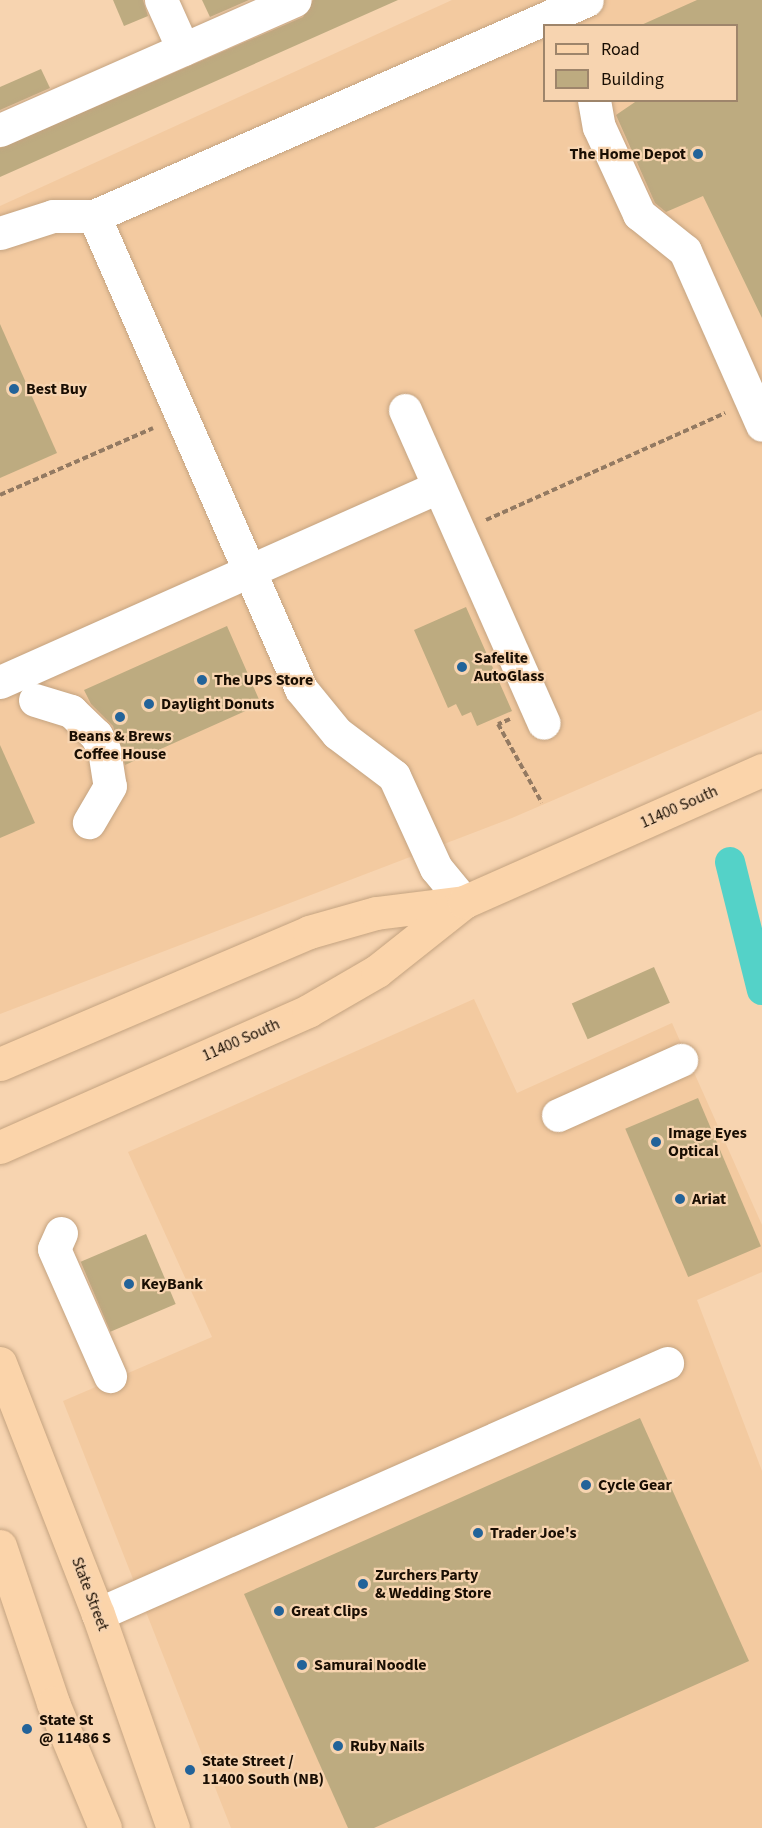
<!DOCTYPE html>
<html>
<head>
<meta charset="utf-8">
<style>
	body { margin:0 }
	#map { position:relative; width:762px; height:1828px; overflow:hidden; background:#f7d4b0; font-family:"Source Sans 3",sans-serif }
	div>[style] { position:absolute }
	.built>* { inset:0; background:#f3caa0 }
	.canal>* { height:30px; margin:-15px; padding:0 15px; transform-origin:15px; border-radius:15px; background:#54d2c8 }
	.building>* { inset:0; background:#bdab80; transform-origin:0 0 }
	.path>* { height:4px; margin-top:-2px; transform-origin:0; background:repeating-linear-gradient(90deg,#937a62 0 6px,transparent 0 9px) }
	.roads { filter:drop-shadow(0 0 2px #c4a380) drop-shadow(0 0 2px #c4a380) }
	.minor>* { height:33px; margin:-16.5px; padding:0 16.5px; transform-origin:16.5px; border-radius:16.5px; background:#fff }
	.major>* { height:33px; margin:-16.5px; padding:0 16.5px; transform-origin:16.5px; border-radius:16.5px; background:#fbd4aa }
	.dots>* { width:16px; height:16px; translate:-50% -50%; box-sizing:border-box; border:3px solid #f7d4b0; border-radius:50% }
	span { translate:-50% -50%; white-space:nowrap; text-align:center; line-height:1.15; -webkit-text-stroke:4.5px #f7d4b0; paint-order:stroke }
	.poi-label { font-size:16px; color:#190e03; font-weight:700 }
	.right { translate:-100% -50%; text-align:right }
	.left { translate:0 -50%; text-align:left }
	.street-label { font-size:16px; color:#190e03 }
	.legend { position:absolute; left:543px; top:24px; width:195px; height:78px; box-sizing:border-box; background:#f7d4b0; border:2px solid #9e856b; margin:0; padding:8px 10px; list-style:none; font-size:18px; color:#190e03 }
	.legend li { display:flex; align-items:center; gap:12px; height:30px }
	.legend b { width:30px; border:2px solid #9e856b }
</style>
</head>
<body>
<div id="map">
	<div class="built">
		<div style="clip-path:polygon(evenodd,452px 0,762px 0,762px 710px,512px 818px,0 1014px,0 206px,452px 0,544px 26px,736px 26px,736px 100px,544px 100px,544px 26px)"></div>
		<div style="clip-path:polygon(474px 999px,517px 1093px,672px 1023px,762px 1225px,762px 1272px,697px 1300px,762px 1471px,762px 1828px,231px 1828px,63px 1401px,212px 1337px,128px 1152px)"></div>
	</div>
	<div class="canal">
		<div style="left:730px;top:862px;width:132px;rotate:76deg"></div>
	</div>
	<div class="building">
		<div style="clip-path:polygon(113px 0,143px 0,148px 16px,124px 26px)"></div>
		<div style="clip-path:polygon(202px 0,249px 0,210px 17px)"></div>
		<div style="clip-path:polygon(313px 0,398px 0,0 177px,0 148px,303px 17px)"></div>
		<div style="clip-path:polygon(697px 0,762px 0,762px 318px,703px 196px,666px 212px,655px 203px,616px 115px,638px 100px,736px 100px,736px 26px,639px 26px)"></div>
		<div style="clip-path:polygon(41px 69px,50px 88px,0 110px,0 87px)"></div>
		<div style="clip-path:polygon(0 324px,57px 453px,0 478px)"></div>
		<div style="clip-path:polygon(466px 607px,512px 711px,477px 726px,471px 712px,462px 716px,456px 704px,448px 708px,414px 630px)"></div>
		<div style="clip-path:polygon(227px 626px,261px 704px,125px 765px,113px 726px,91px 704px,84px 690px)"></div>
		<div style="clip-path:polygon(0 745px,35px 823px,0 838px)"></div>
		<div style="left:654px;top:967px;width:39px;height:90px;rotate:66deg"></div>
		<div style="left:698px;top:1098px;width:161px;height:79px;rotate:67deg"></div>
		<div style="left:146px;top:1234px;width:76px;height:71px;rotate:67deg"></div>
		<div style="clip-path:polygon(640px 1418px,749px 1661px,374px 1828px,348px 1828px,244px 1594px)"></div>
	</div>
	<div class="path">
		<div style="left:0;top:495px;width:167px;rotate:-23.6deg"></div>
		<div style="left:486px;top:520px;width:262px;rotate:-24.1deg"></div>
		<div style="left:510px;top:719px;width:13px;rotate:157deg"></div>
		<div style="left:498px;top:724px;width:90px;rotate:60.9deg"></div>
	</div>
	<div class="roads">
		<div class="minor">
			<div style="left:161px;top:0;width:54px;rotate:65.8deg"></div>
			<div style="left:594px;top:100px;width:27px;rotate:80deg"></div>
			<div style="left:599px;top:127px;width:96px;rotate:65.3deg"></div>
			<div style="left:639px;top:214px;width:59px;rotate:38.8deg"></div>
			<div style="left:685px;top:251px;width:190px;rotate:66.1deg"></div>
			<div style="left:0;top:130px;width:322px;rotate:-23.8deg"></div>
			<div style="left:94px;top:216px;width:516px;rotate:66.36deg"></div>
			<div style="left:301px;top:689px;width:57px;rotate:50.7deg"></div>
			<div style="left:337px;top:733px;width:71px;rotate:37deg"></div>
			<div style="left:394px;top:776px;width:101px;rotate:65.5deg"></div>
			<div style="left:436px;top:868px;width:44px;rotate:50.5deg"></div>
			<div style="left:0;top:233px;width:56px;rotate:-17.8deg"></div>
			<div style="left:53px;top:216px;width:41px"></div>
			<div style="left:94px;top:216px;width:538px;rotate:-23.66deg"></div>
			<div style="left:405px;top:410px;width:342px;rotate:66.1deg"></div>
			<div style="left:0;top:682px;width:480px;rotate:-24deg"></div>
			<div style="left:35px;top:700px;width:38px;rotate:17deg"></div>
			<div style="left:71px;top:711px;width:35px;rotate:44deg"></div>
			<div style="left:96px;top:735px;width:17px;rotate:62deg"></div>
			<div style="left:104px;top:750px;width:36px;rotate:81deg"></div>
			<div style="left:110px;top:786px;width:42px;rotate:120.3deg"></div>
			<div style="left:558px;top:1115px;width:135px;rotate:-24.1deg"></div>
			<div style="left:61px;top:1233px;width:17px;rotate:114deg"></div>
			<div style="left:54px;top:1249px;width:139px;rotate:66.2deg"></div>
			<div style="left:98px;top:1614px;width:622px;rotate:-23.8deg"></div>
		</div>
		<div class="major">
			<div style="left:0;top:1064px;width:336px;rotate:-23.1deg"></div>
			<div style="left:309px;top:932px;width:70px;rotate:-15.8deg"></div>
			<div style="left:376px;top:913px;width:89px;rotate:-7.1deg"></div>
			<div style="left:0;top:1147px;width:337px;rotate:-23.8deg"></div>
			<div style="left:308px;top:1011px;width:80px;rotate:-30.1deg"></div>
			<div style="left:377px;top:971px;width:111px;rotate:-38.4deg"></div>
			<div style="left:464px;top:902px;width:326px;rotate:-23.9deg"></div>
			<div style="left:0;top:1363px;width:269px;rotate:68.7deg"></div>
			<div style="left:98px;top:1614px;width:227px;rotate:70.7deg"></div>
			<div style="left:0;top:1546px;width:166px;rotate:71.3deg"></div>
			<div style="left:53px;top:1703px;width:135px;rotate:67.4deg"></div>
		</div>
	</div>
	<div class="dots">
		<div style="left:698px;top:154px;background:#236399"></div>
		<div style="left:14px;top:389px;background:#236399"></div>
		<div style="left:462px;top:667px;background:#236399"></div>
		<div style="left:202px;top:680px;background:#236399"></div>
		<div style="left:149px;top:704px;background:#236399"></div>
		<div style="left:120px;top:717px;background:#236399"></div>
		<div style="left:656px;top:1142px;background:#236399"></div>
		<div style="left:680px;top:1199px;background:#236399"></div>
		<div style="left:129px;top:1284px;background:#236399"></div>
		<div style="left:586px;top:1485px;background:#236399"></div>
		<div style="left:478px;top:1533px;background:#236399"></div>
		<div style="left:363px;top:1584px;background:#236399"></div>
		<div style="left:279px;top:1611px;background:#236399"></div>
		<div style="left:302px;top:1665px;background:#236399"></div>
		<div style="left:27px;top:1729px;background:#236399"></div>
		<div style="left:338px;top:1746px;background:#236399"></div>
		<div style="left:190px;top:1770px;background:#236399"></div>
	</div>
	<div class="poi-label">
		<span class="right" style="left:686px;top:154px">The Home Depot</span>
		<span class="left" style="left:26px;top:389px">Best Buy</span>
		<span class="left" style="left:474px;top:667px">Safelite<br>AutoGlass</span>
		<span class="left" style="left:214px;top:680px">The UPS Store</span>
		<span class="left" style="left:161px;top:704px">Daylight Donuts</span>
		<span style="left:120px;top:745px">Beans &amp; Brews<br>Coffee House</span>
		<span class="left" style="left:668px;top:1142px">Image Eyes<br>Optical</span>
		<span class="left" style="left:692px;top:1199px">Ariat</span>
		<span class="left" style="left:141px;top:1284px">KeyBank</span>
		<span class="left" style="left:598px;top:1485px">Cycle Gear</span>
		<span class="left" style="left:490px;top:1533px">Trader Joe's</span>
		<span class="left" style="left:375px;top:1584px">Zurchers Party<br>&amp; Wedding Store</span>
		<span class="left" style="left:291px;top:1611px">Great Clips</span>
		<span class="left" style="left:314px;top:1665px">Samurai Noodle</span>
		<span class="left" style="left:39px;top:1729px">State St<br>@ 11486 S</span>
		<span class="left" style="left:350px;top:1746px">Ruby Nails</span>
		<span class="left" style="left:202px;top:1770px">State Street /<br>11400 South (NB)</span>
	</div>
	<div class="street-label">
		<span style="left:679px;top:807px;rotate:-24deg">11400 South</span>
		<span style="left:241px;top:1040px;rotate:-24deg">11400 South</span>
		<span style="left:90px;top:1594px;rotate:69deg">State Street</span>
	</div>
	<ul class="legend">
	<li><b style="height:8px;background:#fbd4aa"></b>Road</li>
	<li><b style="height:16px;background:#bdab80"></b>Building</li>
	</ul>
</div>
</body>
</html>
